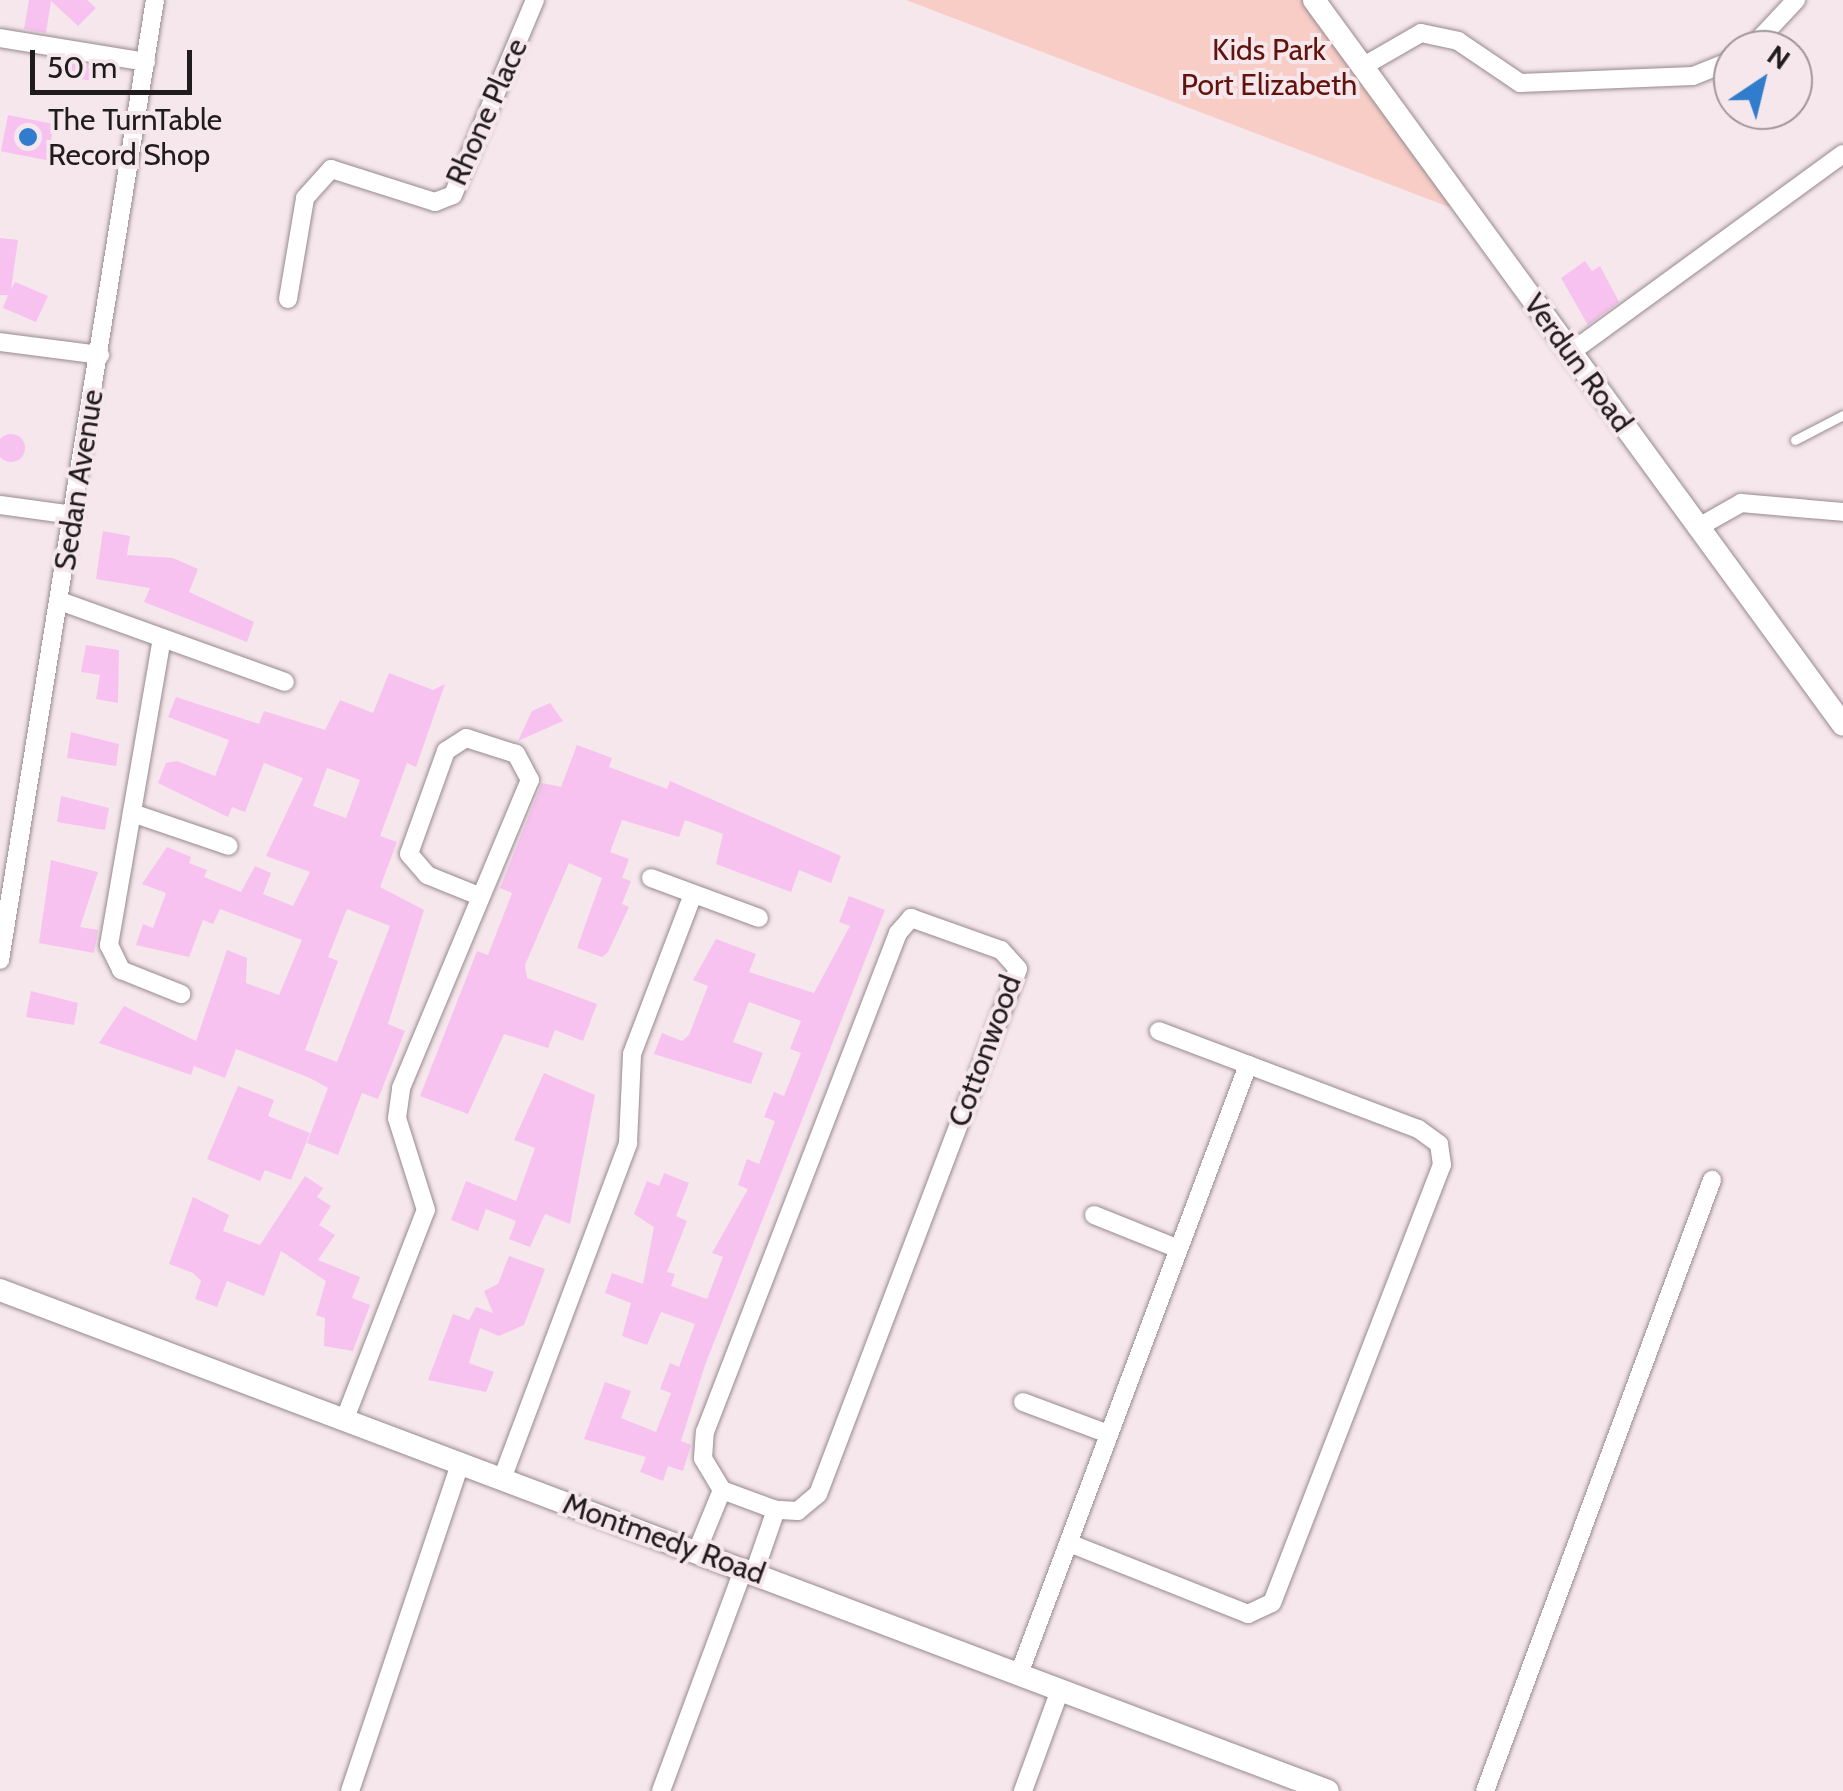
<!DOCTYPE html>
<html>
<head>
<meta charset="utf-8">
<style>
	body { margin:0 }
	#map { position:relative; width:1843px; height:1791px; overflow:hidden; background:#f6e7ed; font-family:Cabin,sans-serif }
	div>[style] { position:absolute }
	.green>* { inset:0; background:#f8cdc6 }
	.building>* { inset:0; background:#f7c2ef; transform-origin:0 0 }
	.round { border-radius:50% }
	.roads { filter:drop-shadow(0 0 2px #978a8f) drop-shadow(0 0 2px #978a8f) }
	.service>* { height:9px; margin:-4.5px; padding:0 4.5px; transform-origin:4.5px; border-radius:4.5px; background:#fff }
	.minor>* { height:18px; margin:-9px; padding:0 9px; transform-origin:9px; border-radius:9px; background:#fff }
	.tertiary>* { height:22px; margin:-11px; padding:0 11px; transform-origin:11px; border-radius:11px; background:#fff }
	.dots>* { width:28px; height:28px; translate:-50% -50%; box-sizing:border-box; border:5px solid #f6e7ed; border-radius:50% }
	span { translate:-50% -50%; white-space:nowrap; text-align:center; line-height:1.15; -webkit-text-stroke:8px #f6e7ed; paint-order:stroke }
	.park-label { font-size:30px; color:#62130c }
	.street-label { font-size:30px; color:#201b1d }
	.poi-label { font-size:30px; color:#201b1d }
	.left { translate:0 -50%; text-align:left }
	.north { position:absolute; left:1713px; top:30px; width:100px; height:100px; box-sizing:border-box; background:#f6e7ed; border:2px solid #a0959a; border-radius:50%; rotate:35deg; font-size:28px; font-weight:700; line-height:40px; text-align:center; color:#201b1d }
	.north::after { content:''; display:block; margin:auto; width:35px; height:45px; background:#317ccc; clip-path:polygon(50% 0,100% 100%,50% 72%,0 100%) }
	.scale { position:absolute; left:30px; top:50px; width:162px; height:45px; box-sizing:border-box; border:5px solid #201b1d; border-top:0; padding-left:12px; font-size:30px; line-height:35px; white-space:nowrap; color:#201b1d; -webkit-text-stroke:8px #f6e7ed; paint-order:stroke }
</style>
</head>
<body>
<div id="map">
	<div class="green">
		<div style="clip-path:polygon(906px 0,1303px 0,1457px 210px)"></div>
	</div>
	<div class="building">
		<div style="clip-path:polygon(29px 0,87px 0,96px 8px,78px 26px,51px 1px,46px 33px,24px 29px)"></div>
		<div style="left:66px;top:62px;width:35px;height:15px;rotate:8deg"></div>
		<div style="left:8px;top:115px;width:47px;height:37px;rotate:11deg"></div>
		<div style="clip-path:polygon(0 238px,18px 240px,11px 289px,15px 282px,48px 296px,36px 322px,3px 308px,8px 295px,0 295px)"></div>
		<div style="clip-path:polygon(1585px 261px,1592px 271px,1600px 266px,1619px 302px,1588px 325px,1561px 278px)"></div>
		<div class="round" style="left:-3px;top:434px;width:28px;height:28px"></div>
		<div style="clip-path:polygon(103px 531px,130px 536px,127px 555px,173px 558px,198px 569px,189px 592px,254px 622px,247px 642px,144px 602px,150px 588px,96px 579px)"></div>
		<div style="clip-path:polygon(86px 645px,119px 650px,118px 703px,96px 699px,100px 675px,81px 672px)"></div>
		<div style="clip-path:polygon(evenodd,389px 673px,433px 690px,445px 684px,416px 767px,407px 763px,380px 836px,397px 842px,380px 887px,424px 910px,388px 1024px,405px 1031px,378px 1099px,362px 1093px,338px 1155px,307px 1143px,328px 1088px,310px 1078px,236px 1049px,225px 1078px,194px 1066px,191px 1075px,99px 1043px,124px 1006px,196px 1041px,227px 950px,247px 958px,246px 983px,279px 995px,302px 940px,220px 909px,213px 924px,203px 920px,189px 957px,136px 945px,143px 924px,153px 928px,166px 893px,142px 884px,167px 847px,191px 857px,189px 863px,207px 870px,204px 877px,241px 892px,255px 866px,271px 873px,263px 894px,293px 906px,310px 872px,266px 856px,303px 778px,264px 763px,245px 812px,232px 807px,228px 817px,158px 783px,166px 763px,177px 761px,215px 776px,229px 740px,168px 717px,176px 697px,259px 724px,264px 711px,325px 730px,340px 700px,373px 713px,389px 673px,327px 768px,360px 780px,346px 818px,313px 806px,327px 768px,389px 673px,347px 909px,390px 926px,337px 1062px,305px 1050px,338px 961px,328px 957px,347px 909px)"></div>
		<div style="clip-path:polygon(550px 703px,563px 721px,518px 741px,532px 711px)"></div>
		<div style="clip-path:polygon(71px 732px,119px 744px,116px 766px,67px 758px)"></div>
		<div style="clip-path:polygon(577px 745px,612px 758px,609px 767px,667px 789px,670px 781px,841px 856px,831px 883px,799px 870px,791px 892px,716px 864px,723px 834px,685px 820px,679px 837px,622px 820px,610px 852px,629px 859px,622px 878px,631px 881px,622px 904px,629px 907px,608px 952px,602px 957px,577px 948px,602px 878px,569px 863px,525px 965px,527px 978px,597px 1004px,583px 1041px,555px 1030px,548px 1048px,504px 1034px,468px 1114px,420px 1096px,477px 951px,488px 955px,512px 893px,500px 888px,542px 783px,561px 787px)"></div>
		<div style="clip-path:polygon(61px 796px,109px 808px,105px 830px,57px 822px)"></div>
		<div style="clip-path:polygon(51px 860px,98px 872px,80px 927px,98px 930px,94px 953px,39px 943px)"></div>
		<div style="clip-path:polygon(849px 896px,885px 910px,705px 1365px,681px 1441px,691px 1445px,683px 1471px,668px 1466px,663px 1481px,640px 1472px,646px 1457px,584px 1439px,605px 1382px,631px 1391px,621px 1418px,656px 1432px,671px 1393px,660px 1389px,670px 1363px,679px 1367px,695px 1324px,661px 1312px,647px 1345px,622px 1336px,631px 1303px,605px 1293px,612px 1273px,643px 1284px,654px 1227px,634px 1214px,647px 1181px,659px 1186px,664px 1173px,689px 1183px,676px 1216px,687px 1221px,667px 1272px,675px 1274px,671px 1286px,707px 1299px,723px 1257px,712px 1253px,748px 1189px,738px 1185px,747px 1159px,759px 1164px,775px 1121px,764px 1117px,774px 1092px,784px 1096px,801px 1053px,790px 1049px,801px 1021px,749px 1002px,733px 1042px,763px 1053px,751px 1084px,654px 1054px,662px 1033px,682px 1041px,689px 1035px,708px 986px,693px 980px,716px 939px,756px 954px,749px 972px,814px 993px,850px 926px,839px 922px)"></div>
		<div style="clip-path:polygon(31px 991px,78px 1003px,74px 1025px,26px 1017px)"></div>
		<div style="clip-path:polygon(544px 1073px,595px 1095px,570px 1224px,545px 1214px,530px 1247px,509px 1239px,516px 1221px,486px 1209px,478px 1231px,451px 1220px,466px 1181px,516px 1201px,535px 1148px,514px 1140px)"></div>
		<div style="clip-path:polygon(238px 1086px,274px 1100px,268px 1116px,310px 1133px,291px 1180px,265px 1170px,260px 1181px,207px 1159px)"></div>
		<div style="clip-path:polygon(305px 1176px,323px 1188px,317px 1197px,331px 1206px,319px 1225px,335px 1235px,318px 1260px,360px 1277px,352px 1298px,370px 1305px,353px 1351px,324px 1346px,325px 1318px,316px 1315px,326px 1281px,281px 1251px,264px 1296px,227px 1281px,217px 1307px,195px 1299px,201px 1281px,193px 1273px,169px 1264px,193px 1197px,229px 1215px,223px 1231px,260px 1245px)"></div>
		<div style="clip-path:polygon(509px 1256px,545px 1269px,524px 1325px,499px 1336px,480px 1328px,469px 1363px,494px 1372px,486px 1392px,428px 1380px,453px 1314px,469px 1320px,476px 1307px,493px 1313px,484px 1291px,498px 1284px)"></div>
	</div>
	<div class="roads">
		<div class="service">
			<div style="left:1795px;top:440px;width:54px;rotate:-27.5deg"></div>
		</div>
		<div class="minor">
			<div style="left:0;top:38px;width:148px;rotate:9.3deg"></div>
			<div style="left:1749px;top:50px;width:69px;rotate:-46.8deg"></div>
			<div style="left:1362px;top:67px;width:68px;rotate:-30deg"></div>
			<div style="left:1421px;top:33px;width:38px;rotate:12deg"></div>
			<div style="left:1458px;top:41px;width:75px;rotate:34.1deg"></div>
			<div style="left:1520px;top:83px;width:173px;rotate:-2.3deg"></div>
			<div style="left:1693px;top:76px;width:43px;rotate:-21.8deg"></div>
			<div style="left:288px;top:299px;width:102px;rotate:-80.4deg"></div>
			<div style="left:305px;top:198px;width:39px;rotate:-48deg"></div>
			<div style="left:331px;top:169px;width:109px;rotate:17.6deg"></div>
			<div style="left:435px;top:202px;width:19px;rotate:-21deg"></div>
			<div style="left:453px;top:195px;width:212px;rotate:-67.2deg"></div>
			<div style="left:0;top:342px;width:101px;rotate:7.4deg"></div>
			<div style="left:1570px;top:353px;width:338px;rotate:-36.1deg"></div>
			<div style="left:0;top:505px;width:74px;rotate:7.8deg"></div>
			<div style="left:1697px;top:528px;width:51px;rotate:-29.6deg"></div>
			<div style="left:1741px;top:503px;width:102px;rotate:5deg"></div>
			<div style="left:60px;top:601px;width:239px;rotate:19.8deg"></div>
			<div style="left:162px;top:638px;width:312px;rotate:99.8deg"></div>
			<div style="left:109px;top:945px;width:28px;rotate:64deg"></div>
			<div style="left:121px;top:970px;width:65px;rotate:21.8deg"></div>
			<div style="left:132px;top:813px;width:102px;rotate:18.8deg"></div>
			<div style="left:651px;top:878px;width:115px;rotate:20.3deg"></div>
			<div style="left:911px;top:918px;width:96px;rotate:19.6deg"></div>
			<div style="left:1001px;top:950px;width:25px;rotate:48deg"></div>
			<div style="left:1018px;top:969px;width:562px;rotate:110.85deg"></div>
			<div style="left:818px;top:1494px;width:26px;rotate:140deg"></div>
			<div style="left:798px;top:1511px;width:22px;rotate:-177deg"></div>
			<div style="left:776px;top:1510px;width:58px;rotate:-159.7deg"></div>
			<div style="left:722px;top:1490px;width:37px;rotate:-121deg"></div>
			<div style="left:703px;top:1458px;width:26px;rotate:-86deg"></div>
			<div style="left:705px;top:1432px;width:535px;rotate:-68.85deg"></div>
			<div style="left:898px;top:933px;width:20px;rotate:-49deg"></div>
			<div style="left:0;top:960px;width:972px;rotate:-80.83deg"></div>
			<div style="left:1094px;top:1215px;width:88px;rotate:21.9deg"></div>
			<div style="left:1023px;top:1402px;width:89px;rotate:20.5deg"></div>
			<div style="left:344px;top:1421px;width:226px;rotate:-68.8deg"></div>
			<div style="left:426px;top:1210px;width:96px;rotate:-107.5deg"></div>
			<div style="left:397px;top:1118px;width:30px;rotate:-82deg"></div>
			<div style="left:401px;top:1088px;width:334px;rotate:-67.3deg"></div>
			<div style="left:530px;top:780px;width:30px;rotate:-118deg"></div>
			<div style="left:516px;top:754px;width:52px;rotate:-162.3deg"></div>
			<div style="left:466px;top:738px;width:24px;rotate:147deg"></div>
			<div style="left:446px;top:751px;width:109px;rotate:109.8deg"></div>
			<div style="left:409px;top:854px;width:28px;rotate:49deg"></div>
			<div style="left:427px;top:875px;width:56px;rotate:22deg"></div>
			<div style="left:502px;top:1479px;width:359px;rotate:-69.4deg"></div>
			<div style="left:628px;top:1143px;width:89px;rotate:-87.4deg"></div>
			<div style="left:632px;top:1054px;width:171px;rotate:-69.1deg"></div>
			<div style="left:1069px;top:1543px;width:193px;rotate:21.6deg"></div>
			<div style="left:1248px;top:1614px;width:26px;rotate:-25deg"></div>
			<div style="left:1272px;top:1603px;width:470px;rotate:-68.8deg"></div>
			<div style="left:1442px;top:1165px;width:21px;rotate:-98deg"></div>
			<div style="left:1439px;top:1144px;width:26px;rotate:-144deg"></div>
			<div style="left:1418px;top:1129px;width:277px;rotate:-159.3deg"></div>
			<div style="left:697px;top:1551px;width:66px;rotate:-67.7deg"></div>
			<div style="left:754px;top:1573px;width:67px;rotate:-70.8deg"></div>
			<div style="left:1019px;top:1674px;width:651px;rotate:-69.39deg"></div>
			<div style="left:350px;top:1791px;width:345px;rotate:-71.4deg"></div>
			<div style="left:661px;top:1791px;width:238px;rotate:-69.6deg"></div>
			<div style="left:1023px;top:1791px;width:108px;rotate:-69.9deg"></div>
			<div style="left:1485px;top:1791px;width:652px;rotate:-69.62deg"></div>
		</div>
		<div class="tertiary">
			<div style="left:1314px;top:0;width:897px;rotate:53.88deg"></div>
			<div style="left:0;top:1290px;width:1419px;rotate:20.67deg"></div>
		</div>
	</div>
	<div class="dots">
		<div style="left:28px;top:137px;background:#317ccc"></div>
	</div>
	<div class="park-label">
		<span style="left:1269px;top:67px">Kids Park<br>Port Elizabeth</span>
	</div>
	<div class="street-label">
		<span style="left:487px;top:112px;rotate:-66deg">Rhone Place</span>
		<span style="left:1578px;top:363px;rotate:54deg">Verdun Road</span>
		<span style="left:79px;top:480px;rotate:-81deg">Sedan Avenue</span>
		<span style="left:985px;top:1051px;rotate:-70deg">Cottonwood</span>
		<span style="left:664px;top:1539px;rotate:20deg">Montmedy Road</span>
	</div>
	<div class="poi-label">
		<span class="left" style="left:48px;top:137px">The TurnTable<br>Record Shop</span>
	</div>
	<div class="north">N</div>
	<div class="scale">50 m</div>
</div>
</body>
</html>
